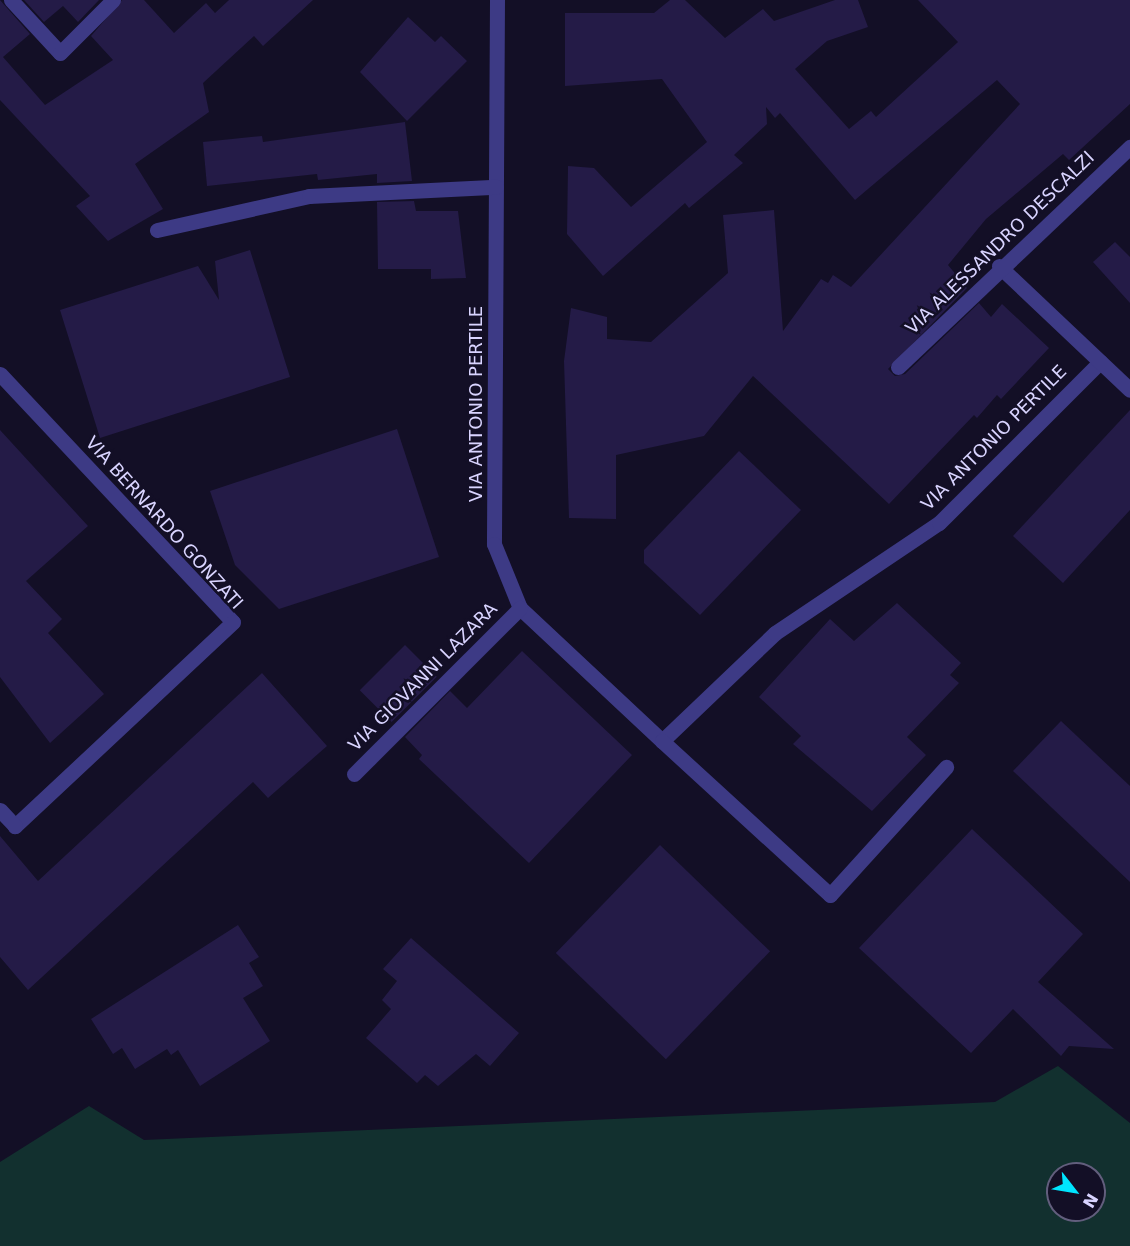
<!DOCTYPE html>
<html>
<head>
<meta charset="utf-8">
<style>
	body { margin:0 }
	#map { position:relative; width:1130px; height:1246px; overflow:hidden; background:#130f26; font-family:"DejaVu Sans",sans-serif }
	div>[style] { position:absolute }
	.green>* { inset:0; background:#12302f }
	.building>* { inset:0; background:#241b47; transform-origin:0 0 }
	.minor>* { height:15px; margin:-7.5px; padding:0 7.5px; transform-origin:7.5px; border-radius:7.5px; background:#3d3a85 }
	span { translate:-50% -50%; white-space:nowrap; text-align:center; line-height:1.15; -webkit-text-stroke:5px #130f26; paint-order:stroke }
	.street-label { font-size:18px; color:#d9d4ff }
	.north { position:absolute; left:1046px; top:1162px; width:60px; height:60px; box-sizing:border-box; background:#130f26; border:2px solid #625e7d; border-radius:50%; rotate:121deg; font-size:16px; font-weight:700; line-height:24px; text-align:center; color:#d9d4ff }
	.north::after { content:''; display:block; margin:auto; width:21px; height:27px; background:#00e5ff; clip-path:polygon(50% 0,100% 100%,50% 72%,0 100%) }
</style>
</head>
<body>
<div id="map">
	<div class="green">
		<div style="clip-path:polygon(evenodd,1058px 1066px,1130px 1123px,1130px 1246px,0 1246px,0 1162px,89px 1106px,144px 1140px,995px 1102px,1058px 1066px,1058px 1174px,1094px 1174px,1094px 1210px,1058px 1210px,1058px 1174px)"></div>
	</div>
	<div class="building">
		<div style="clip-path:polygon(0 0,30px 34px,3px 57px,45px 105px,113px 60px,91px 36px,122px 0,144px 0,174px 33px,206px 3px,215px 13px,229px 0,313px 0,263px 46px,254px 36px,203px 83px,209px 112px,135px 164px,163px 209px,108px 241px,76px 206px,90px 196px,0 100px)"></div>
		<div style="clip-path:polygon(24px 0,99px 0,78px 22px,63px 6px,44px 22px)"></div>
		<div style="clip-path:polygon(670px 0,685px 0,725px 38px,763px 9px,774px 21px,835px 0,858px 0,868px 27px,827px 41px,795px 69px,849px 129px,871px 111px,876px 117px,958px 42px,918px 0,1130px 0,1130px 104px,1069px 160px,1063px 154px,986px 219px,948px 265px,967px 288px,888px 369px,895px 376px,905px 374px,979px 303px,991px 317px,1002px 304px,1049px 348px,1001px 399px,997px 395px,977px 418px,974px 415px,889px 504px,753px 376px,704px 436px,616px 455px,616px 519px,569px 518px,564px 361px,571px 308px,607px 317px,607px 339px,651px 342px,728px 273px,723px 215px,774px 210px,783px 331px,821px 279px,828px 283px,833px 275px,851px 287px,1020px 104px,997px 80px,855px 200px,780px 113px,775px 118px,766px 107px,767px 124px,734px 155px,743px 163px,689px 208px,685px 203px,603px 276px,567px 234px,568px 166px,594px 168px,631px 207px,707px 142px,662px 79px,565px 86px,565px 13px,654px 13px)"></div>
		<div style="clip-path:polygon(408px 17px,435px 42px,441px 36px,467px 61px,407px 121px,360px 72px)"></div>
		<div style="clip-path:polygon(405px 122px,412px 181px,377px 183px,377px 174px,318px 180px,317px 174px,207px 186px,203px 142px,262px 136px,263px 142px)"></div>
		<div style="clip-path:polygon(414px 201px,416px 211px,458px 211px,466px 278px,431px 279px,431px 269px,378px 269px,377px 202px)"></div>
		<div style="clip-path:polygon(1115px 242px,1130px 257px,1130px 303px,1093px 262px)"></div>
		<div style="clip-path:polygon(250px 250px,290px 377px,100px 438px,60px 310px,198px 266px,219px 300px,215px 261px)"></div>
		<div style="clip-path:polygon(1130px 410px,1130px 510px,1063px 583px,1013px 536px)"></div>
		<div style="clip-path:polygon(397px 429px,439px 557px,279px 609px,235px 565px,210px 491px)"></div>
		<div style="clip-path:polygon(0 430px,88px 526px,26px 581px,62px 619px,48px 633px,104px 694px,50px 743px,0 677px)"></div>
		<div style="clip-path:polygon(739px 451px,801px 510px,700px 615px,644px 563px,644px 550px)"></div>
		<div style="clip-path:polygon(897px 603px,961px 663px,950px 675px,959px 683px,907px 737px,926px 755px,872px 811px,793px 744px,801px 736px,759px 697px,830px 619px,854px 641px)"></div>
		<div style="left:405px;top:645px;width:45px;height:64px;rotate:45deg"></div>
		<div style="clip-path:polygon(522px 651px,632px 755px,529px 863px,419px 759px,422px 755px,405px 737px,450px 691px,467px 708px)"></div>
		<div style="clip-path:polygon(262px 673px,327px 746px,268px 798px,253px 782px,28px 990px,0 957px,0 836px,38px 881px)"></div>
		<div style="clip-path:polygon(1061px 721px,1130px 786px,1130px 882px,1013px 771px)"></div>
		<div style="clip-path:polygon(972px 829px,1083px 934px,1038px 982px,1114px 1049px,1069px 1046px,1061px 1056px,1013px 1009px,971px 1053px,859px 948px)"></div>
		<div style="left:660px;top:845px;width:153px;height:150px;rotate:44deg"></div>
		<div style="clip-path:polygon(238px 925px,259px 957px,249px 963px,263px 986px,243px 998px,270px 1041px,200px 1086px,178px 1050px,171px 1055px,167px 1049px,135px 1069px,122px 1048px,113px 1054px,91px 1019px)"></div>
		<div style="clip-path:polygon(411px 938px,519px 1033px,490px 1066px,476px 1054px,438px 1086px,425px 1075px,417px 1083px,366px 1038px,391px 1009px,382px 1000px,397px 981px,383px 969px)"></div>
	</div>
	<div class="minor">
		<div style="left:11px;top:0;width:72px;rotate:47.2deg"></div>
		<div style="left:60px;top:53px;width:75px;rotate:-45deg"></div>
		<div style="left:497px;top:0;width:544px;rotate:90.32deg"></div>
		<div style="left:494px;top:544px;width:69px;rotate:67.9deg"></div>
		<div style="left:520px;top:608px;width:195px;rotate:43.1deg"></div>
		<div style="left:662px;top:741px;width:156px;rotate:-43.7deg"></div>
		<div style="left:775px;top:633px;width:197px;rotate:-33.9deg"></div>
		<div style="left:939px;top:523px;width:228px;rotate:-45deg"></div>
		<div style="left:157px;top:230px;width:156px;rotate:-12.6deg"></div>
		<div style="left:309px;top:196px;width:187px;rotate:-2.8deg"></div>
		<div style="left:999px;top:266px;width:180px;rotate:43.4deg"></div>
		<div style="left:898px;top:367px;width:320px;rotate:-43.5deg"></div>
		<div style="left:0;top:374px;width:340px;rotate:46.8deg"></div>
		<div style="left:233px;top:622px;width:299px;rotate:136.9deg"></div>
		<div style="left:15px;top:826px;width:22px;rotate:-133deg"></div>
		<div style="left:662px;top:741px;width:228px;rotate:42.5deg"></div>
		<div style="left:830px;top:895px;width:173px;rotate:-47.8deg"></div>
		<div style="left:354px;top:774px;width:235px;rotate:-45deg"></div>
	</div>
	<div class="street-label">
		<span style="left:1000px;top:243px;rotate:-44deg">VIA ALESSANDRO DESCALZI</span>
		<span style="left:476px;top:404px;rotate:-90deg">VIA ANTONIO PERTILE</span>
		<span style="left:994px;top:438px;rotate:-45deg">VIA ANTONIO PERTILE</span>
		<span style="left:164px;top:523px;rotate:48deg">VIA BERNARDO GONZATI</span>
		<span style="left:423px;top:677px;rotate:-45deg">VIA GIOVANNI LAZARA</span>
	</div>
	<div class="north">N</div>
</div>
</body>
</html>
